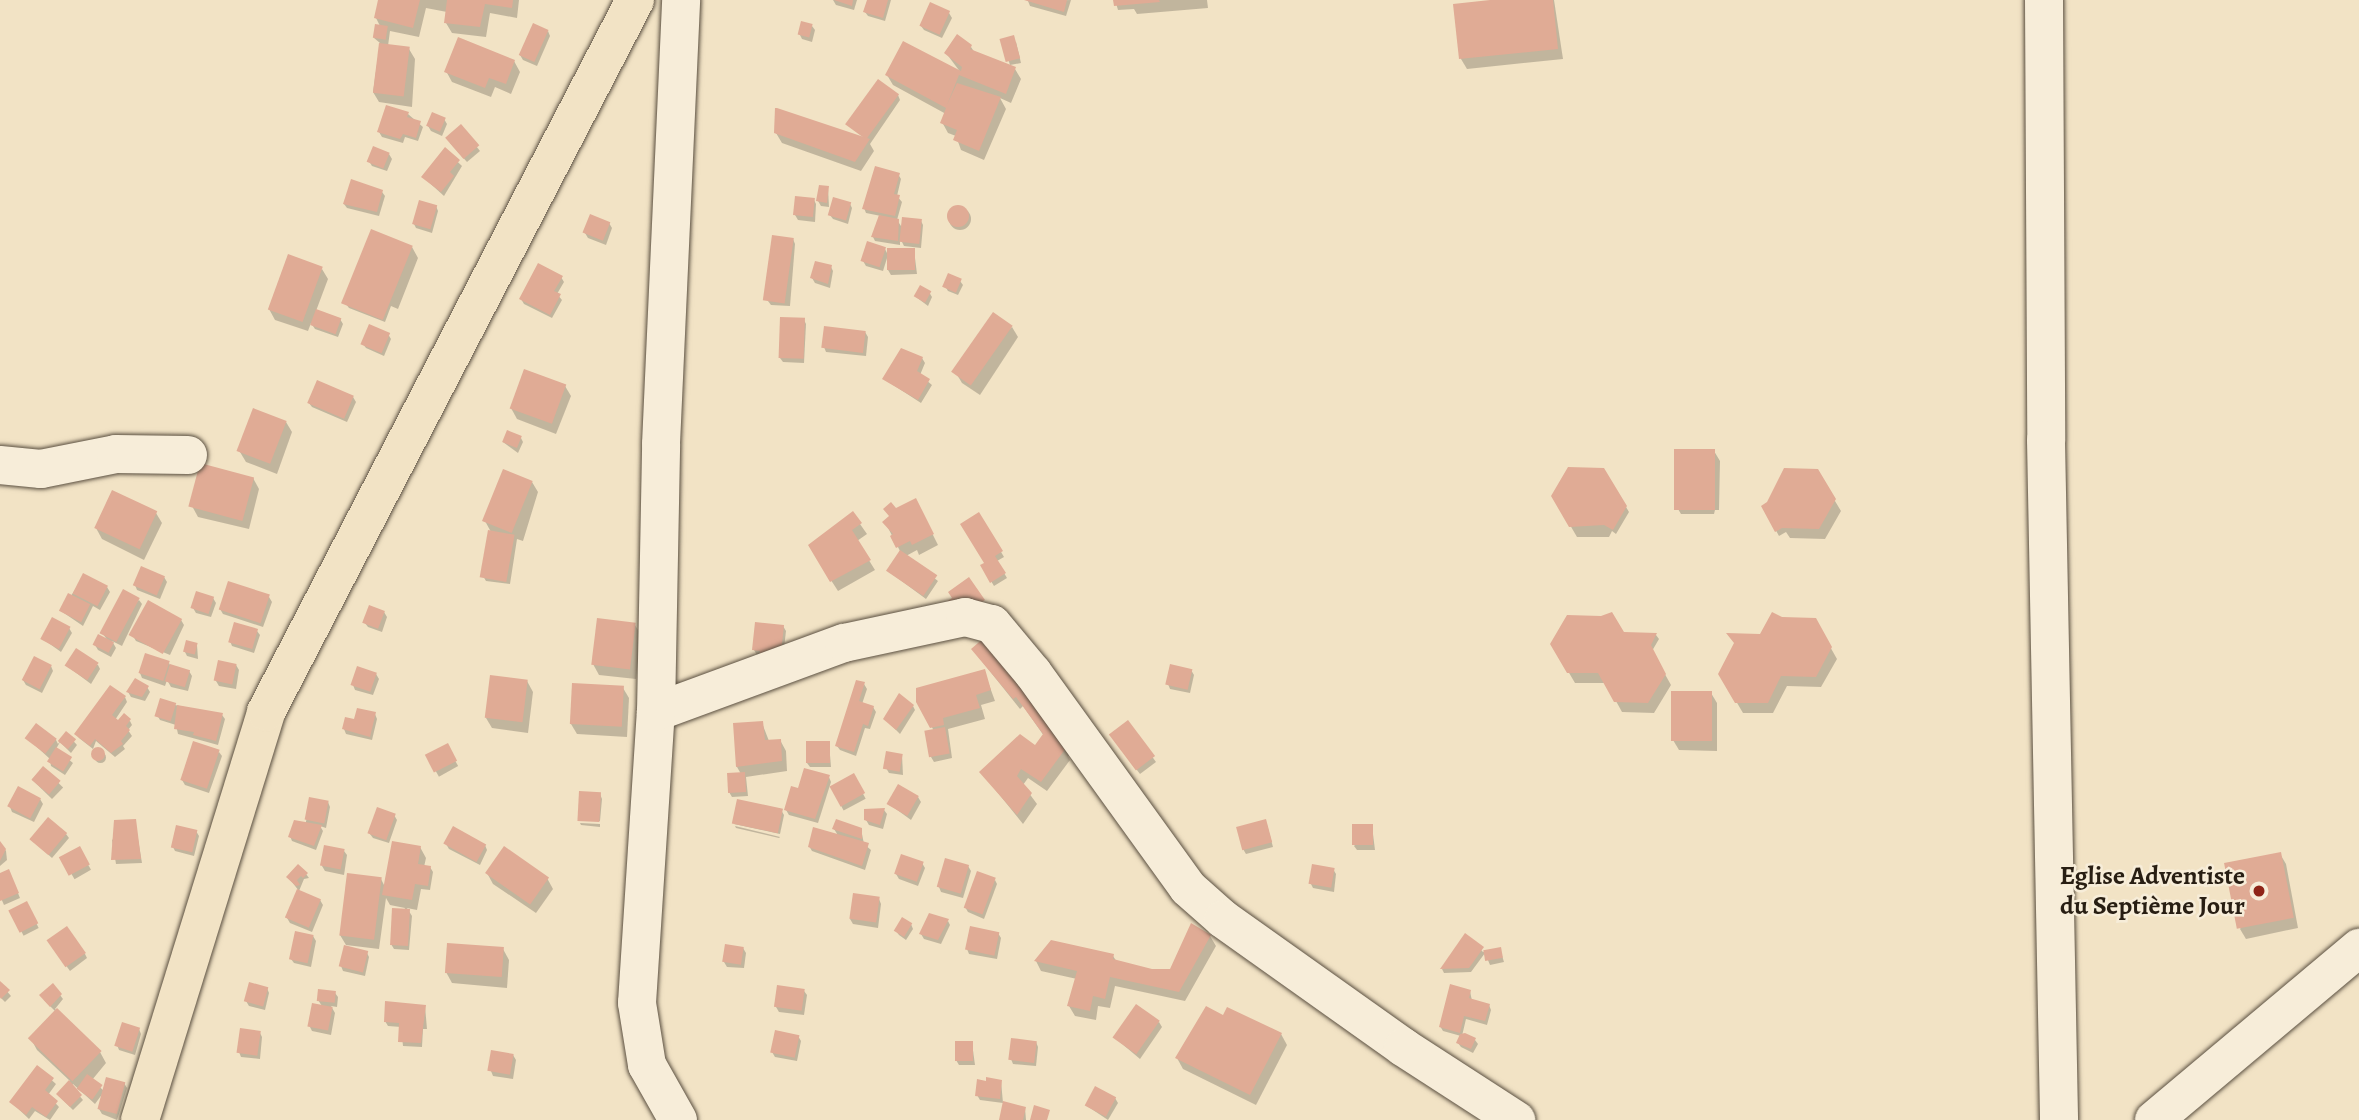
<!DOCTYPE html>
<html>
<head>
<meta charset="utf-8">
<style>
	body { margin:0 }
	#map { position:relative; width:2359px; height:1120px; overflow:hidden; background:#f2e3c5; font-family:Alegreya,serif }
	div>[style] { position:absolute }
	.shadow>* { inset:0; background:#0003; transform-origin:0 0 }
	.round { border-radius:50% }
	.building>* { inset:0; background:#e0ab95; transform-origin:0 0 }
	.roads { filter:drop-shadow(0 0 2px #5a4f40) drop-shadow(0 0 2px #5a4f40) }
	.minor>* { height:38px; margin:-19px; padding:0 19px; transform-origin:19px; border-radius:19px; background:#f7edd9 }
	.major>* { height:38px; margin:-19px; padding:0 19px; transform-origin:19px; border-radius:19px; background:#f2e3c5 }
	.dots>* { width:19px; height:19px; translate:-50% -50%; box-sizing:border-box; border:4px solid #f7edd9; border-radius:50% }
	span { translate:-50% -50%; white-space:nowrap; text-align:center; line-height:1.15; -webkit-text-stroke:5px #f7edd9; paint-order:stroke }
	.poi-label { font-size:26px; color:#281e13; font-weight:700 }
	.right { translate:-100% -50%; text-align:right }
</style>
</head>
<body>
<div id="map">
	<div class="shadow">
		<div style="clip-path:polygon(380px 0,519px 0,517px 18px,490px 13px,486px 37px,452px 33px,446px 23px,447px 12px,426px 8px,419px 37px,390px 31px,388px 46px,409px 49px,415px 59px,412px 107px,379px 102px,373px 92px,380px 43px,374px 38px,380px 26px,376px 18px)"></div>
		<div style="clip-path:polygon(833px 0,857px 0,854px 10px,836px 5px)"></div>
		<div style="clip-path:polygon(869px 0,891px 0,885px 21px,868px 16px,865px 12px)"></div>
		<div style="clip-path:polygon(1071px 0,1066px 16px,1030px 6px,1028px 1px)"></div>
		<div style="clip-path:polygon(1115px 0,1207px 0,1208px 8px,1137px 14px,1134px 9px,1118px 10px)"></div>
		<div style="clip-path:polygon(1505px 0,1554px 0,1563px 59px,1467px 69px,1461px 59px,1455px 6px)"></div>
		<div style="clip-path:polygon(949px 13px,952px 18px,942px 38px,924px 30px,921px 26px)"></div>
		<div style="clip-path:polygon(812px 26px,815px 30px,812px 42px,802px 39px,800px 35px)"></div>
		<div style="clip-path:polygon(548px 31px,550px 36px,537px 66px,523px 60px,520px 55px)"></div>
		<div style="clip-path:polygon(1002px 40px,1016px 42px,1021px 63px,1010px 65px)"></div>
		<div style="clip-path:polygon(971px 47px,975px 53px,1015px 69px,1021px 79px,1011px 103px,1000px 98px,1006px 109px,984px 160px,961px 150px,956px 136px,948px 133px,942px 122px,946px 114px,893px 85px,887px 75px,961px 73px,946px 53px)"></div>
		<div style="clip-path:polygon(514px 61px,520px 72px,511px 94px,495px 87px,491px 97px,452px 82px,446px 71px)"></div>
		<div style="clip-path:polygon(898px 95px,900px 100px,870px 144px,874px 151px,861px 171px,782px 143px,776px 133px,865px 138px,848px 125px)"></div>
		<div style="clip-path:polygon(408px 114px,423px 127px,418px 141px,405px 137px,403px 143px,382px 137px,379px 132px)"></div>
		<div style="clip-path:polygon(444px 119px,447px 124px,442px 136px,431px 131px,428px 126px)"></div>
		<div style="clip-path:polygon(461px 127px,480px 151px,467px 162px,450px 143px)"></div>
		<div style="clip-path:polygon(445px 150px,462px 166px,444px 196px,423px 177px)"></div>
		<div style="clip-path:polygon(389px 154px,392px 159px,387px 171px,372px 166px,369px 161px)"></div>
		<div style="clip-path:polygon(898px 174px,901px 179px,897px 196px,902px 202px,897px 220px,903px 229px,921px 221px,923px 225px,921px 248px,904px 246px,900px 238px,900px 245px,875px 241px,873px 237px,881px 216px,866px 213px,864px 208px)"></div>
		<div style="clip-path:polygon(828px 188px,829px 207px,821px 206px,818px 201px)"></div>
		<div style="clip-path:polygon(382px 192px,385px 196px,379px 216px,347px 208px,344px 204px)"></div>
		<div style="clip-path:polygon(814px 200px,816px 204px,815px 222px,798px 220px,795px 215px)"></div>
		<div style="clip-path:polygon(850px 204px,852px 208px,848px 224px,833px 219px,830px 215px)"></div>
		<div style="clip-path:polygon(436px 206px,438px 211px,432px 233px,416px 228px,414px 224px)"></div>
		<div class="round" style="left:949px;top:208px;width:22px;height:22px"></div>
		<div style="clip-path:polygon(609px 223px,612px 228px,606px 245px,588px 238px,585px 233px)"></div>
		<div style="clip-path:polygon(793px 239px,795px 244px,790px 306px,771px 305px,768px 301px)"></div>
		<div style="clip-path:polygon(412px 247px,418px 258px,398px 309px,391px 306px,385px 322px,349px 308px,346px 304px)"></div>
		<div style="clip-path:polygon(885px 249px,888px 255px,883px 271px,866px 266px,863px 261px)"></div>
		<div style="clip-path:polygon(914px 250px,917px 274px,891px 275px,888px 270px)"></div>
		<div style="clip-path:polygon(831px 267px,833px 271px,830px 288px,815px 283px,812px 278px)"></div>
		<div style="clip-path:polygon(322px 269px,328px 279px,316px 311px,340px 319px,343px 324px,338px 337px,315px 329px,311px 323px,308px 331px,275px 320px,269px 309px)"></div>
		<div style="clip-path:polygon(561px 277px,564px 282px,557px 294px,562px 300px,552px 318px,524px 304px,521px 299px)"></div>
		<div style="clip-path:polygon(960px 281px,963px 285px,958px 295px,948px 291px,945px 286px)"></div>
		<div style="clip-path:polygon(929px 292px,932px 297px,928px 306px,916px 297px)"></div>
		<div style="clip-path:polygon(804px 320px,806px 324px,804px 363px,783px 362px,780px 358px)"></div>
		<div style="clip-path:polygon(1012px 327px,1018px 337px,980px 395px,962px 383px,956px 373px)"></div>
		<div style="clip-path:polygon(865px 332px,868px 337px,866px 356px,826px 352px,824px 347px)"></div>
		<div style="clip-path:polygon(388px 334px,391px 339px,384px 356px,366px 348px,363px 344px)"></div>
		<div style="clip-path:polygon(922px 358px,925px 363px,920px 375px,932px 385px,921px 403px,884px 379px)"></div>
		<div style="clip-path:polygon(565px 386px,571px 396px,556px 434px,517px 419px,511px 408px)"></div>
		<div style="clip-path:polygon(353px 397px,356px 402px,347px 422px,312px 407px,309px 403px)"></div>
		<div style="clip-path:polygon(286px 422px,292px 432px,277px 474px,246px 462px,240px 452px)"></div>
		<div style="clip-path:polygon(521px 438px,523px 442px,518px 453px,503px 442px)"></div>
		<div style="clip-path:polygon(1714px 451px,1720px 461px,1719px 510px,1715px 510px,1714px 514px,1681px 514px,1678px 509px)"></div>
		<div style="clip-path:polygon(1817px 471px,1841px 511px,1825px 539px,1790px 538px,1786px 532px,1779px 536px,1763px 507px)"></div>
		<div style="clip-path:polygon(253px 478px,259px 489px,249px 529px,198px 517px,192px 506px)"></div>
		<div style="clip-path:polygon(532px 482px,538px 492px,523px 541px,517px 539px,510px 584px,486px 581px,483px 576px,491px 532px,485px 521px)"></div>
		<div style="clip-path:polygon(1553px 496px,1626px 507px,1629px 512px,1616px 534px,1612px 531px,1609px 537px,1577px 537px)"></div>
		<div style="clip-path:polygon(896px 510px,921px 511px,938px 545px,919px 555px,917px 550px,906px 556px,938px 581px,926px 599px,888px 571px,900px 551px,885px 522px)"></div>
		<div style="clip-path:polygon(156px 513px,162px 523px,144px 560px,102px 539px,96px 528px)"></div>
		<div style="clip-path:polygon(853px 514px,867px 534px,857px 541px,875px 570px,838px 591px,816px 557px)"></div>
		<div style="clip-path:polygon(979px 514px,1004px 557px,997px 561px,1007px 578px,994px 586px,982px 566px,986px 563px)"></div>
		<div style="clip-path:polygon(84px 576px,107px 587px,110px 592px,100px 610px,93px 606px,83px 626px,61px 611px)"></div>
		<div style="clip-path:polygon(164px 577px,167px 582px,160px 599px,137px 590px,135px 585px)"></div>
		<div style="clip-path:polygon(269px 597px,272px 602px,263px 627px,223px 614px,220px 609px)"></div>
		<div style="clip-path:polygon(213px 598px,216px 603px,211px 617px,196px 613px,193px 608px)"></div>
		<div style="clip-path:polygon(139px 600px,142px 604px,122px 646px,112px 641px,116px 648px,111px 657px,98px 650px,95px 645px,108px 641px,103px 634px)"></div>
		<div style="clip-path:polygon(384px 612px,387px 617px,382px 632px,368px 627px,365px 623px)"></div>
		<div style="clip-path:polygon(1782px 619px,1815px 620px,1837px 659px,1821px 687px,1787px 686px,1773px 713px,1743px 713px,1720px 674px)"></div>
		<div style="clip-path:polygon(181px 620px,184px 625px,170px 655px,136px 641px,133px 636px)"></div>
		<div style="clip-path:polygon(635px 625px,641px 635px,636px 679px,599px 675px,593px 664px)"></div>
		<div style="clip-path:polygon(783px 626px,786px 631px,783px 657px,757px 655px,754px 650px)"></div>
		<div style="clip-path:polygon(69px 628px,72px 633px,61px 652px,43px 639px)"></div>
		<div style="clip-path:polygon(257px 631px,260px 635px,254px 653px,232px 646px,230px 641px)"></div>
		<div style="clip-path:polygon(1623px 633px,1656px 635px,1659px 639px,1652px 651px,1671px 685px,1654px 713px,1622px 712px,1606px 683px,1575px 683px,1552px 644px)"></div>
		<div style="clip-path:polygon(197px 645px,198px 659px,187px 656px,185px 652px)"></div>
		<div style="clip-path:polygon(973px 650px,1080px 747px,1068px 756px,1070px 760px,1047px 791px,1028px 778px,1023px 785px,1037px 804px,1023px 824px,981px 772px,1036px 748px,1044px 736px,1023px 706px,1020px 709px)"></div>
		<div style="clip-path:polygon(169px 663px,171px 667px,189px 671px,192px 676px,188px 691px,171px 687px,167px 680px,165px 686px,142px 678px,140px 673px)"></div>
		<div style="clip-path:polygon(98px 665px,100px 669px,91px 684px,67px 666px)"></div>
		<div style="clip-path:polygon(236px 665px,239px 670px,236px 689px,219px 686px,216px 681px)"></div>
		<div style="clip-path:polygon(51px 666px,53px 671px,42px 693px,26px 685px,23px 680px)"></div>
		<div style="clip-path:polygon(1191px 670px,1194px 675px,1190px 693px,1170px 689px,1168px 684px)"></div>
		<div style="clip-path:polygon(984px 671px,995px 701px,981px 705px,985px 719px,948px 729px,952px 758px,934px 762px,931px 757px,934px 731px,918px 702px)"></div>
		<div style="clip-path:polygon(376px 674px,379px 679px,373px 695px,355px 690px,353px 685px)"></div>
		<div style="clip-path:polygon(527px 681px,533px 692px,528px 733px,492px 728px,486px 718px)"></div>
		<div style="clip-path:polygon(864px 684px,867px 689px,862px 704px,873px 707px,876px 712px,870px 729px,865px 728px,856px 756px,840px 750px,837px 746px)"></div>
		<div style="clip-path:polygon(147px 687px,150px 692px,145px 701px,131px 697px,128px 692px)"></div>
		<div style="clip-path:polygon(623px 688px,629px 698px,627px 737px,577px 734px,571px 724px)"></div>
		<div style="clip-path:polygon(1711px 693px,1717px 703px,1717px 751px,1679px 750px,1673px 740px)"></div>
		<div style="clip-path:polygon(125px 697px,127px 702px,115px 720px,119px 723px,130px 721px,132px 725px,128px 730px,132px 736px,123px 746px,125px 749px,115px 757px,96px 741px,93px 749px,79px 738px,76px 734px)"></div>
		<div style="clip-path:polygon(175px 705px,222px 715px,225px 719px,218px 745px,178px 734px,176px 725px,160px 720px,157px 715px)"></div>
		<div style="clip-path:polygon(913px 706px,915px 710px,900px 734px,885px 719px)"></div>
		<div style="clip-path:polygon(375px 714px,377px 719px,372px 740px,346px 734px,344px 729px)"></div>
		<div style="clip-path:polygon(1127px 722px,1156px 762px,1140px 774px,1113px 739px)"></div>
		<div style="clip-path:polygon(762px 723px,769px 741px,780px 740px,786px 751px,787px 771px,746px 777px,748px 796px,732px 797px,729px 792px,741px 774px,737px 767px,734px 725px)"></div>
		<div style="clip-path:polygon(66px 733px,77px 745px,71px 753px,60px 742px,56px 749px,73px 763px,65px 775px,51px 766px,50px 759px,27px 738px,56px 740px,58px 744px)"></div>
		<div style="clip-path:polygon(829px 743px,831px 767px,810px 767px,807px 763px)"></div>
		<div style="left:447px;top:746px;width:23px;height:22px;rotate:61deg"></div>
		<div class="round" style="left:94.5px;top:751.5px;width:11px;height:11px"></div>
		<div style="clip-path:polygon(219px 752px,222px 756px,209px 793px,185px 785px,182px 780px)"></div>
		<div style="clip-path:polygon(902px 755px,903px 775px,889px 773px,886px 768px)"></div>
		<div style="left:43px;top:768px;width:28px;height:16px;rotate:44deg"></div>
		<div style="left:853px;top:775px;width:27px;height:25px;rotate:62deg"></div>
		<div style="clip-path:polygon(829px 777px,831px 782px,818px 823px,789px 815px,786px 810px,799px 791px)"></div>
		<div style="clip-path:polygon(581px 793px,600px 794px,602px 799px,600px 821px,579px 821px)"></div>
		<div style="clip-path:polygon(918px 797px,921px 802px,911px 820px,889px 804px)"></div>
		<div style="clip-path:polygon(40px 799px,43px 804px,34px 822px,12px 812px,10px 807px)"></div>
		<div style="clip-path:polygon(311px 799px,328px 802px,330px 807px,326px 828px,320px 826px,323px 831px,316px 850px,292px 841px,290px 836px,305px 826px)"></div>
		<div style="clip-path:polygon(738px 801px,781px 810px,784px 815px,780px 834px,734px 824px)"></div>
		<div style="clip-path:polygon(884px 810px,887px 814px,883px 829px,869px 825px,866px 820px)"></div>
		<div style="clip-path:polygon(394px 815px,397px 820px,389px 843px,373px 838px,370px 834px)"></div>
		<div style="clip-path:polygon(135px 821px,142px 863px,116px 864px,112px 840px)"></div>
		<div style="clip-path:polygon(580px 823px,600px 824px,600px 827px,581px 825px)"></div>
		<div style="clip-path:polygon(1267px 825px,1273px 847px,1246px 854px,1243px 849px)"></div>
		<div style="clip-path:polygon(735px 826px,780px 837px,779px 838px,736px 828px)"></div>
		<div style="clip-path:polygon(1372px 826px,1375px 850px,1357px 850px,1354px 846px)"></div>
		<div style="clip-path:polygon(834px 829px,861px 829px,864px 844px,871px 850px,865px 870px,812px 851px,809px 846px,839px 837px)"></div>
		<div style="clip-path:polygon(196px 831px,199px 836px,194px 856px,175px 851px,173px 847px)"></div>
		<div style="clip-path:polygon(66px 834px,69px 838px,52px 858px,32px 840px)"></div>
		<div style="clip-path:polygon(0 843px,6px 851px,7px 860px,0 866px)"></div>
		<div style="clip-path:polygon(446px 844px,485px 845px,487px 850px,480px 865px,449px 849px)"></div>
		<div style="clip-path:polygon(420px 847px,426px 858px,424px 867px,430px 867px,433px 872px,430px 890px,421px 889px,417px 910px,407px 908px,412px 916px,409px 950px,394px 949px,391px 944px,405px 908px,390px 905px,386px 898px,379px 949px,346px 945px,340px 935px,381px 879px,385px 887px)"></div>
		<div style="left:79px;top:849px;width:24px;height:19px;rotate:60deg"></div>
		<div style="clip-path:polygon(344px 851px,347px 855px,344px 875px,325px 871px,322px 866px)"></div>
		<div style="clip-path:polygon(2280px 854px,2286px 864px,2298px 928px,2246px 939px,2240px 929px)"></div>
		<div style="clip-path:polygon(922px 863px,925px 868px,918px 886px,899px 879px,896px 874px)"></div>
		<div style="clip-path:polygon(968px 866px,971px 871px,963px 898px,941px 892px,939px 887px)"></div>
		<div style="clip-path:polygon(1333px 869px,1336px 874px,1334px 892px,1313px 888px,1311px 884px)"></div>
		<div style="clip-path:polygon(487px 873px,547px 878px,553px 889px,536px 913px,493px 884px)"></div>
		<div style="clip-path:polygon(306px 874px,309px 878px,304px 879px,299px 891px,288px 877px)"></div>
		<div style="clip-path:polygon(0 875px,11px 876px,20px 898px,4px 905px,0 896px)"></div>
		<div style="clip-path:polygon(995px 880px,997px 884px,984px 919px,968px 912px,965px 907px)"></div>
		<div style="clip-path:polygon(879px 899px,881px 904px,878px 928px,853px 924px,850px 919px)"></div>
		<div style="clip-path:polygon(320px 900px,323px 905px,312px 932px,290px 923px,287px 918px)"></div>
		<div style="left:26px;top:903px;width:28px;height:17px;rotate:63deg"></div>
		<div style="clip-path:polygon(948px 921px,950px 925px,941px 944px,924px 939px,921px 934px)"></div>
		<div style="clip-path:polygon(911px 924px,913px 929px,906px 940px,899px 935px,896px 931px)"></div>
		<div style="clip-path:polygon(998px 933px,1001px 938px,997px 959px,969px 954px,967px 949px)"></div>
		<div style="clip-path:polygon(313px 936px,316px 941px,311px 967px,294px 963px,291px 959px)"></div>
		<div style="clip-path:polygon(1210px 936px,1216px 946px,1185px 1001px,1115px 986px,1110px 1008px,1098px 1006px,1096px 1020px,1075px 1016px,1069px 1006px,1077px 979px,1041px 971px,1036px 961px,1113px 956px,1117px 962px,1152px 971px,1171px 970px)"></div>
		<div style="clip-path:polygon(52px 946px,85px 954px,87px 958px,70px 971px)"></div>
		<div style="clip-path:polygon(743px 948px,746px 953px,744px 968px,727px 967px,724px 962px)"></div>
		<div style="clip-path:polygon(503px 949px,509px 960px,507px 988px,452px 983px,446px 972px)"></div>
		<div style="clip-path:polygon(1500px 949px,1504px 962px,1490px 965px,1485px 953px,1471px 972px,1444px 973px,1442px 969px,1481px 950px,1483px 952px)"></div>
		<div style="clip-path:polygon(367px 953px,369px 957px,365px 976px,343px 971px,341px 966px)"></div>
		<div style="clip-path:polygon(0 983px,11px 996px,5px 1002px,0 997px)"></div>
		<div style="clip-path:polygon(267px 988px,269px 993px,265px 1010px,249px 1006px,246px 1001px)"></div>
		<div style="clip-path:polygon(804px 991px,807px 995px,804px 1015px,779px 1012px,776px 1007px)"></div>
		<div style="clip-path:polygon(1470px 991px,1472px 1001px,1489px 1005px,1491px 1010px,1487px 1025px,1466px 1019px,1462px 1036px,1475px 1040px,1478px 1044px,1473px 1053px,1461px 1047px,1458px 1043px,1461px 1036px,1443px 1031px,1440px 1026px)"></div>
		<div style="clip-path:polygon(335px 993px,338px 997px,337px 1007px,331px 1006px,335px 1013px,331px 1035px,312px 1031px,310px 1027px,322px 1006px,318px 1000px)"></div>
		<div style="clip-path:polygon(60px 995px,63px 999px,55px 1009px,100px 1052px,106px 1063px,92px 1080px,104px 1091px,124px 1083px,127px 1088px,117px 1120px,102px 1114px,99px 1109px,103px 1093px,95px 1104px,73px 1084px,71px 1086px,83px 1100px,73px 1110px,61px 1098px,58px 1094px,70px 1081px,37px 1050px,31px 1039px,56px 1012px,44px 1000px)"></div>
		<div style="clip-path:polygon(425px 1006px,427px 1029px,423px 1029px,422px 1047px,403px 1046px,401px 1027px,388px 1026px,385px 1021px)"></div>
		<div style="clip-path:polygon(1224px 1017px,1281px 1034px,1287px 1045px,1256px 1105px,1183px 1069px,1177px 1058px)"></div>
		<div style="clip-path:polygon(1159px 1022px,1162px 1027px,1140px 1059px,1115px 1038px)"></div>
		<div style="clip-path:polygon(139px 1029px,141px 1034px,135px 1055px,119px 1050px,117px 1045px)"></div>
		<div style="clip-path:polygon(260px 1033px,262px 1037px,260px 1059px,241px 1057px,239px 1052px)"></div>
		<div style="clip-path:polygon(798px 1036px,801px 1041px,797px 1061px,775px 1057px,772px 1052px)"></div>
		<div style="clip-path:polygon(1036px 1042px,1038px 1047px,1036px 1066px,1013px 1064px,1011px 1059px)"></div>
		<div style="clip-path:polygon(972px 1043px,975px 1065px,959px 1065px,956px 1060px)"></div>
		<div style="clip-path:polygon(513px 1055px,516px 1060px,513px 1079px,493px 1076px,491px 1071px)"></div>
		<div style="clip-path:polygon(37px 1067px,56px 1084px,48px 1095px,59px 1107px,50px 1120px,35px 1111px,29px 1119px,11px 1102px)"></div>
		<div style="clip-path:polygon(1001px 1081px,1003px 1103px,980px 1100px,977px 1095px)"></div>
		<div style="clip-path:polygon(1115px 1098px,1118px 1103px,1108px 1120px,1087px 1106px)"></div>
		<div style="clip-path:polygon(1025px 1108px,1026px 1120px,1000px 1120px)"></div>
	</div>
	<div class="building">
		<div style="clip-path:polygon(378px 0,420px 0,413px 28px,374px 18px)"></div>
		<div style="clip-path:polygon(447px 0,513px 0,512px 8px,485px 4px,480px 27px,444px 23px)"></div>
		<div style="clip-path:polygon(834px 0,853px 0,852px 6px)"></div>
		<div style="clip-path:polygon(867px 0,888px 0,883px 18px,863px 12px)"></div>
		<div style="clip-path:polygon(1024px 0,1067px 0,1064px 12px)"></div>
		<div style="clip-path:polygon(1113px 0,1159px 0,1160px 2px,1114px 6px)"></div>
		<div style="clip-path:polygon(1490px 0,1553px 0,1558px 49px,1459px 59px,1453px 4px)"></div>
		<div style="left:930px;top:2px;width:22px;height:26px;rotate:24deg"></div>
		<div style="left:801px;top:21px;width:12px;height:14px;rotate:14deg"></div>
		<div style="left:533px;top:23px;width:17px;height:35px;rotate:24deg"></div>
		<div style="left:375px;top:24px;width:13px;height:14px;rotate:9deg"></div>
		<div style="clip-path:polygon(957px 34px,972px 45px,970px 49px,1016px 67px,1006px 94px,959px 75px,947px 105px,957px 83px,1001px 97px,979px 151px,953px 140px,957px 130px,940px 123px,946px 108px,885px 75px,903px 41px,961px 71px,962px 67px,944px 53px)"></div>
		<div style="left:1014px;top:35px;width:24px;height:15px;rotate:75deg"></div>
		<div style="clip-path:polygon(458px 37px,515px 60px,506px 84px,489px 78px,485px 88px,444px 72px)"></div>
		<div style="left:379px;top:43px;width:31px;height:50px;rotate:7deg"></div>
		<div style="left:878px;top:79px;width:26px;height:56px;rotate:36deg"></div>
		<div style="clip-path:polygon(386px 105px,409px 112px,407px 117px,421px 121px,416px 138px,403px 134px,400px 139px,377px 132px)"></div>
		<div style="clip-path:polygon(775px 108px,777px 108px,870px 139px,855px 162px,774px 133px)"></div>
		<div style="left:432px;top:112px;width:15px;height:15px;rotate:23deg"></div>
		<div style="left:461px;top:124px;width:28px;height:21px;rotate:49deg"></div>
		<div style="left:373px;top:146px;width:18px;height:17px;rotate:22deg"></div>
		<div style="clip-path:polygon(445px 147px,460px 160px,450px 172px,454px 176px,441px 192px,421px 177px)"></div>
		<div style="clip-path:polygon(875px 166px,900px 173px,894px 194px,900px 195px,895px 216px,862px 209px)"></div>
		<div style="clip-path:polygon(351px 179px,383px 190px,377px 212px,343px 204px)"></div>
		<div style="clip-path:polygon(819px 185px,829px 186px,827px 203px,816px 201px)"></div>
		<div style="left:795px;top:196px;width:20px;height:19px;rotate:6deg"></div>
		<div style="left:833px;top:197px;width:19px;height:19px;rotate:16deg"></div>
		<div style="left:419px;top:200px;width:19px;height:25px;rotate:16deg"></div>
		<div class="round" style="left:947px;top:205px;width:22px;height:22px"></div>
		<div style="left:590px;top:214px;width:22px;height:20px;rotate:22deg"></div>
		<div style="clip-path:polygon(879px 215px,899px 219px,898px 241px,871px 237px)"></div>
		<div style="left:902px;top:217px;width:20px;height:25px;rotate:6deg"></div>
		<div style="left:371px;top:229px;width:45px;height:80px;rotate:22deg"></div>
		<div style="left:772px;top:235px;width:22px;height:66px;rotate:8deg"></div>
		<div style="left:867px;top:241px;width:20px;height:21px;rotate:18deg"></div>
		<div style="left:887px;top:248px;width:28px;height:22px"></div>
		<div style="left:288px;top:254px;width:37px;height:59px;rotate:20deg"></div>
		<div style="clip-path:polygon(815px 261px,832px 265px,828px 284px,810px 278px)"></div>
		<div style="clip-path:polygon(538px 263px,563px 276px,554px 291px,561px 294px,550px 315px,519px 299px)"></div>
		<div style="left:948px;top:273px;width:15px;height:15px;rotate:23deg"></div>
		<div style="left:920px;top:285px;width:13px;height:13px;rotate:29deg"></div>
		<div style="left:316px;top:309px;width:27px;height:17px;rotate:20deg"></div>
		<div style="left:993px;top:312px;width:24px;height:73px;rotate:35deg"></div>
		<div style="left:780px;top:317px;width:25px;height:41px;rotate:2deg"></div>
		<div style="left:369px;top:324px;width:23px;height:22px;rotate:23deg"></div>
		<div style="left:824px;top:326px;width:42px;height:22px;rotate:7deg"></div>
		<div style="clip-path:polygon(901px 348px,923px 357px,917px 371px,930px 379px,918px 400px,882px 379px)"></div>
		<div style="left:524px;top:369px;width:45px;height:42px;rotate:20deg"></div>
		<div style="left:317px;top:380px;width:40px;height:25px;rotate:23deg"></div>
		<div style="left:253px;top:408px;width:36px;height:46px;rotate:21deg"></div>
		<div style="left:507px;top:430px;width:16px;height:13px;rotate:22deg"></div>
		<div style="left:1674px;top:449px;width:41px;height:61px"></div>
		<div style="left:200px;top:463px;width:56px;height:45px;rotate:15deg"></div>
		<div style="clip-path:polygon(1568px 467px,1604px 468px,1627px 506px,1613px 530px,1604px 525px,1569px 527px,1551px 496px)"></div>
		<div style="clip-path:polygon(1784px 468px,1818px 469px,1836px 499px,1819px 529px,1782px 528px,1775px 532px,1761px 506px,1767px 502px)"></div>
		<div style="left:503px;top:469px;width:32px;height:56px;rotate:22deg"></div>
		<div style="left:112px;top:490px;width:50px;height:42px;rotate:25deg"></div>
		<div style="clip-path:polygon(916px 498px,934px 534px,912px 545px,910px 541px,896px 548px,890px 536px,893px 534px,882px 522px,889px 516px,883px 509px,891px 502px,896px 508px)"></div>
		<div style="clip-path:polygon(853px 511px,862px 523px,852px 530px,871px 560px,830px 582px,808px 545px)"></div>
		<div style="clip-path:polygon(979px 512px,1003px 551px,995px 556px,1006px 573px,990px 583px,980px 565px,984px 563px,960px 524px)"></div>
		<div style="left:488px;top:530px;width:27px;height:48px;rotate:10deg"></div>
		<div style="left:900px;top:550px;width:45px;height:25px;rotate:34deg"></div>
		<div style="left:141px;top:566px;width:26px;height:21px;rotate:23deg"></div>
		<div style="left:83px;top:573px;width:28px;height:23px;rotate:27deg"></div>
		<div style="clip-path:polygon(969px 577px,985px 600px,953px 620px,936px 609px,952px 598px,948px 592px)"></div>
		<div style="left:228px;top:581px;width:44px;height:30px;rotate:18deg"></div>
		<div style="left:123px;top:589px;width:19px;height:50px;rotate:28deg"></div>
		<div style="left:196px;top:591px;width:19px;height:18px;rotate:18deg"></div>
		<div style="left:68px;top:593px;width:25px;height:20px;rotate:27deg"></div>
		<div style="left:148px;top:600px;width:39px;height:40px;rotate:29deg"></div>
		<div style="left:369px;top:605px;width:17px;height:19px;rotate:21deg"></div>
		<div style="clip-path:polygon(1612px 612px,1624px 632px,1657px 633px,1651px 645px,1666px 674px,1648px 703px,1614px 702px,1598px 673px,1567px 673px,1550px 644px,1567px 615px,1601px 616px)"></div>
		<div style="clip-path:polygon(1772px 612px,1782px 617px,1816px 618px,1832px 647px,1816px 677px,1781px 676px,1768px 703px,1735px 703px,1718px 674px,1734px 643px,1726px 633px,1760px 634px)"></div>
		<div style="left:52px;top:617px;width:21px;height:25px;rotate:28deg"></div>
		<div style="left:597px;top:618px;width:39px;height:47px;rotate:7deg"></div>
		<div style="left:234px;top:622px;width:25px;height:21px;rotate:16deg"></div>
		<div style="clip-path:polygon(755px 622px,784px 625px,781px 653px,759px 658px,760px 651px,752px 650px)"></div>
		<div style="clip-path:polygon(993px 630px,1066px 748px,1041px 782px,1021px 769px,1017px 776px,1032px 793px,1017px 815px,979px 772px,1020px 734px,1035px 745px,1043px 734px,1016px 697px,1013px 699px,971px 649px)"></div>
		<div style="left:98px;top:634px;width:18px;height:12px;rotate:27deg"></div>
		<div style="left:186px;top:640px;width:12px;height:12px;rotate:14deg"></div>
		<div style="left:76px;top:648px;width:27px;height:21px;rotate:33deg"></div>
		<div style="left:145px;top:653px;width:26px;height:21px;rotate:18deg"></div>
		<div style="left:34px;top:656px;width:20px;height:27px;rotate:27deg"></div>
		<div style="left:218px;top:660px;width:19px;height:21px;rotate:12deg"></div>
		<div style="left:170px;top:664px;width:21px;height:18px;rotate:17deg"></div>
		<div style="left:1170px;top:664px;width:23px;height:21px;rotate:13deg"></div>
		<div style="left:357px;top:666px;width:21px;height:20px;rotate:19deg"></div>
		<div style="clip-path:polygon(985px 669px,991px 690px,976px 695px,980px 708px,943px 718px,944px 725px,930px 728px,916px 702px,916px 688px)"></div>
		<div style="left:490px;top:675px;width:38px;height:43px;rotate:7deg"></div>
		<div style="clip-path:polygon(135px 678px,149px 686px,142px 697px,126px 692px)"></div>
		<div style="clip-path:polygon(856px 680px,865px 682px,859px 701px,874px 706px,868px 726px,863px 724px,854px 752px,835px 746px)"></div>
		<div style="left:572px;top:683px;width:52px;height:41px;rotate:3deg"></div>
		<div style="clip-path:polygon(110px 685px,126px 696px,112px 715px,118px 720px,124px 713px,131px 719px,126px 726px,130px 730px,121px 741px,123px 744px,111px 753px,95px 739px,90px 746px,74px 734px)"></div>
		<div style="left:1671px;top:691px;width:41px;height:50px"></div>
		<div style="clip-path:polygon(899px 693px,914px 705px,896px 730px,883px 719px)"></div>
		<div style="left:160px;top:698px;width:17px;height:19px;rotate:17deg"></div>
		<div style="clip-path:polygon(177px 705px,223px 713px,216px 741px,193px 735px,194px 732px,174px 729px)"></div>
		<div style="clip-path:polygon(357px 708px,376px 712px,370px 737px,342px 729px,345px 717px,354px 719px)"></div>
		<div style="left:1128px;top:720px;width:45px;height:24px;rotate:53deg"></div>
		<div style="clip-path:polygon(763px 721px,765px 740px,781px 739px,782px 761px,736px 767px,733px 723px)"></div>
		<div style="left:36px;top:723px;width:26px;height:19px;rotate:37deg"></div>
		<div style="left:945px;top:727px;width:27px;height:21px;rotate:80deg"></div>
		<div style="left:66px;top:731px;width:13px;height:13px;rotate:39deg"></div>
		<div style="left:193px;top:741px;width:28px;height:41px;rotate:18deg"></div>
		<div style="left:806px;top:741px;width:24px;height:22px"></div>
		<div style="left:448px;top:743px;width:20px;height:26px;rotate:63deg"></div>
		<div class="round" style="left:91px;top:747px;width:14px;height:14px"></div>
		<div style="left:56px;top:747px;width:19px;height:17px;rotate:32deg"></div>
		<div style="left:886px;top:751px;width:17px;height:18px;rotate:10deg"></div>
		<div style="left:43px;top:766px;width:23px;height:18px;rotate:40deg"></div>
		<div style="clip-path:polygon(804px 768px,830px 775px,815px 819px,784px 810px,791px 786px,798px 788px)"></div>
		<div style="left:745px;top:772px;width:20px;height:18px;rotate:87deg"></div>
		<div style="left:854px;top:773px;width:23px;height:28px;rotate:61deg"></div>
		<div style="left:898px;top:784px;width:24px;height:23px;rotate:30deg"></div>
		<div style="left:18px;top:786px;width:26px;height:23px;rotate:28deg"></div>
		<div style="left:579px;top:791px;width:22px;height:30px;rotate:3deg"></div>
		<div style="left:309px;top:797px;width:20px;height:23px;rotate:11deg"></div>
		<div style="left:737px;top:799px;width:47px;height:25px;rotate:12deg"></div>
		<div style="left:377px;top:807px;width:20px;height:28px;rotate:20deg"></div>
		<div style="clip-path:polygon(885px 808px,880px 825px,864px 820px,864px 809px)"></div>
		<div style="left:48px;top:817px;width:25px;height:29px;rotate:40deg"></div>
		<div style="clip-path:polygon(136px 819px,141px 859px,111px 860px,114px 820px)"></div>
		<div style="clip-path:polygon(836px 819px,862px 828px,862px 839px,832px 829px)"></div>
		<div style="left:1266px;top:819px;width:24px;height:31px;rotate:75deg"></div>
		<div style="clip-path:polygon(294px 820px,322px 825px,314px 846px,288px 837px)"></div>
		<div style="left:1373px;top:824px;width:21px;height:21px;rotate:90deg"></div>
		<div style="left:176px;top:825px;width:22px;height:23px;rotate:13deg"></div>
		<div style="left:453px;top:826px;width:38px;height:20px;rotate:29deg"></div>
		<div style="clip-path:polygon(813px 827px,869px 843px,862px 866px,808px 847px)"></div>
		<div style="clip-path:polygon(0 841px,6px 849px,0 861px)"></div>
		<div style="clip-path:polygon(392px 841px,421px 846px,418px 864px,431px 866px,428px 886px,415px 884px,412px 900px,382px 895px)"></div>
		<div style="left:324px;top:845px;width:21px;height:21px;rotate:11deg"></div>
		<div style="left:80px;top:846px;width:21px;height:24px;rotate:62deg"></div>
		<div style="left:504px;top:846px;width:55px;height:33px;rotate:35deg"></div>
		<div style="left:2281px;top:852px;width:67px;height:58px;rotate:79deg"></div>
		<div style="left:901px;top:854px;width:24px;height:21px;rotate:19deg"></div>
		<div style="left:945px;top:858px;width:25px;height:30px;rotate:16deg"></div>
		<div style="clip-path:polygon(298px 864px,308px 873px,303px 878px,301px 876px,297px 880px,300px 885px,296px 886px,286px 877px)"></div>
		<div style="left:1312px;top:864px;width:23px;height:20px;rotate:10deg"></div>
		<div style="clip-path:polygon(9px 869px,19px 893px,0 901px,0 873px)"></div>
		<div style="left:977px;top:871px;width:20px;height:39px;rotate:20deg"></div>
		<div style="left:347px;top:873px;width:35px;height:63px;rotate:7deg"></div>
		<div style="left:297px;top:889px;width:26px;height:31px;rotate:23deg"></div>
		<div style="left:853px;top:893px;width:27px;height:26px;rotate:8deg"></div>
		<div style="left:27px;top:901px;width:25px;height:21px;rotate:63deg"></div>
		<div style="left:392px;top:908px;width:18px;height:37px;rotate:3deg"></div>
		<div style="clip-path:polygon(929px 913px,949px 919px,938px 940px,919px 934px)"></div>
		<div style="left:902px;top:917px;width:12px;height:16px;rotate:31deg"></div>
		<div style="clip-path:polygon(1191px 923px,1211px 935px,1179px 992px,1110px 977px,1105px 999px,1093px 996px,1090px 1011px,1067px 1006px,1077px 971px,1034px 961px,1051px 940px,1114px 954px,1113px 959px,1152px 969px,1170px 969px)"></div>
		<div style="left:67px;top:926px;width:33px;height:25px;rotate:55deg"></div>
		<div style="left:970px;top:926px;width:30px;height:24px;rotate:12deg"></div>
		<div style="left:295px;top:931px;width:19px;height:29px;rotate:12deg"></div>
		<div style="clip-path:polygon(1465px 933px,1484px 947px,1469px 968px,1440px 969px)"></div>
		<div style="left:447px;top:943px;width:57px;height:30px;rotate:4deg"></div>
		<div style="left:725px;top:944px;width:19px;height:18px;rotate:9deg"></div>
		<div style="left:344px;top:945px;width:25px;height:22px;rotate:14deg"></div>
		<div style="left:1501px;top:947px;width:11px;height:18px;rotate:80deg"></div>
		<div style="clip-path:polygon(0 981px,10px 990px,1px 999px,0 997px)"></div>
		<div style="left:249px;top:982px;width:20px;height:20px;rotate:15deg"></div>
		<div style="clip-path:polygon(53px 983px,62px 994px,50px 1007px,39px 995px)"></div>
		<div style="clip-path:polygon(1450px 984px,1471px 990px,1469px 998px,1490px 1004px,1485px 1021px,1464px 1016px,1460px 1033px,1439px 1027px)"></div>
		<div style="left:777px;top:985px;width:28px;height:22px;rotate:8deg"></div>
		<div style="left:318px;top:989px;width:18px;height:12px;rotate:6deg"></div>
		<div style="clip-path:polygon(385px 1001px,426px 1005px,421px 1043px,398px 1042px,399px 1023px,384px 1022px)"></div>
		<div style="left:312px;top:1003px;width:21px;height:24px;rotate:11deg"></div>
		<div style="left:1136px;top:1004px;width:29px;height:41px;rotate:35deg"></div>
		<div style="clip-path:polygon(1206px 1006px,1223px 1015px,1227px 1007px,1282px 1033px,1250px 1095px,1175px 1058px)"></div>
		<div style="left:57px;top:1008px;width:62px;height:42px;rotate:44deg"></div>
		<div style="left:122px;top:1022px;width:19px;height:25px;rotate:18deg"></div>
		<div style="left:240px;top:1028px;width:21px;height:25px;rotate:8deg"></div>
		<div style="left:775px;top:1030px;width:25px;height:23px;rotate:12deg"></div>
		<div style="clip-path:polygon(1465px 1033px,1476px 1038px,1471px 1049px,1456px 1043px,1460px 1034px)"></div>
		<div style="left:1011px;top:1038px;width:26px;height:22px;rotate:7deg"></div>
		<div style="left:955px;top:1041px;width:18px;height:20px"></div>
		<div style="left:491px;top:1050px;width:23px;height:21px;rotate:10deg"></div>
		<div style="clip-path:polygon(37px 1065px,54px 1078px,45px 1090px,58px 1101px,46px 1117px,32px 1107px,26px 1115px,9px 1102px)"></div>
		<div style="left:87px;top:1074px;width:19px;height:18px;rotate:35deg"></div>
		<div style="left:106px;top:1077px;width:20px;height:33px;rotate:15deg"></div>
		<div style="clip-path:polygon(986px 1077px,1002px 1080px,1000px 1099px,975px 1096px,977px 1079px,986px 1081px)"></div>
		<div style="clip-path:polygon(69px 1080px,82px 1095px,70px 1107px,56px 1094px)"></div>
		<div style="left:1095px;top:1086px;width:24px;height:22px;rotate:28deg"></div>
		<div style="clip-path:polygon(1003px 1101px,1026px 1107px,1023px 1120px,999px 1120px)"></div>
		<div style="clip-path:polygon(1034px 1105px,1050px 1110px,1047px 1120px,1030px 1120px)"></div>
	</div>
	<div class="roads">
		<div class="minor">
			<div style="left:2044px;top:0;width:440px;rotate:89.7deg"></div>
			<div style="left:2046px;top:440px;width:680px;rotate:88.9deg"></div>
			<div style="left:0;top:465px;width:41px;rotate:5.6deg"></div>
			<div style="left:41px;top:469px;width:76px;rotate:-11.3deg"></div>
			<div style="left:116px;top:454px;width:72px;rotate:0.8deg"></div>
			<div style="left:656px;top:712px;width:200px;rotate:-20.2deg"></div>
			<div style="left:844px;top:643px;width:124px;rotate:-12.1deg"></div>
			<div style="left:965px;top:617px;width:28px;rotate:15deg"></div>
			<div style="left:992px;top:624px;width:64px;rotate:50.1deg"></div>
			<div style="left:1033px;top:673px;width:265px;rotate:54.2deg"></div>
			<div style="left:1188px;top:888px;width:47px;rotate:41.5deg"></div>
			<div style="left:1223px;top:919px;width:221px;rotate:35.4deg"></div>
			<div style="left:1403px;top:1047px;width:135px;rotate:32.9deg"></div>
			<div style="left:678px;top:1120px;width:63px;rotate:-119.4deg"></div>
			<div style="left:647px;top:1065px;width:63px;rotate:-99.2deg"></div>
			<div style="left:637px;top:1003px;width:292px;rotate:-86.3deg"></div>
			<div style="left:656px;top:712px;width:268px;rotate:-88.9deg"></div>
			<div style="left:661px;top:444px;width:444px;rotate:-87.4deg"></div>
			<div style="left:2154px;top:1120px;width:268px;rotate:-40deg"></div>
		</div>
		<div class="major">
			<div style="left:140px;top:1120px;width:427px;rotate:-72.8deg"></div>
			<div style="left:266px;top:712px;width:802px;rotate:-62.6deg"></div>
		</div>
	</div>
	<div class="dots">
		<div style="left:2259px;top:891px;background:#8f2418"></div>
	</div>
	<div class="poi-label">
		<span class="right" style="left:2245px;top:891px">Eglise Adventiste<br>du Septième Jour</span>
	</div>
</div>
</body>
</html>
